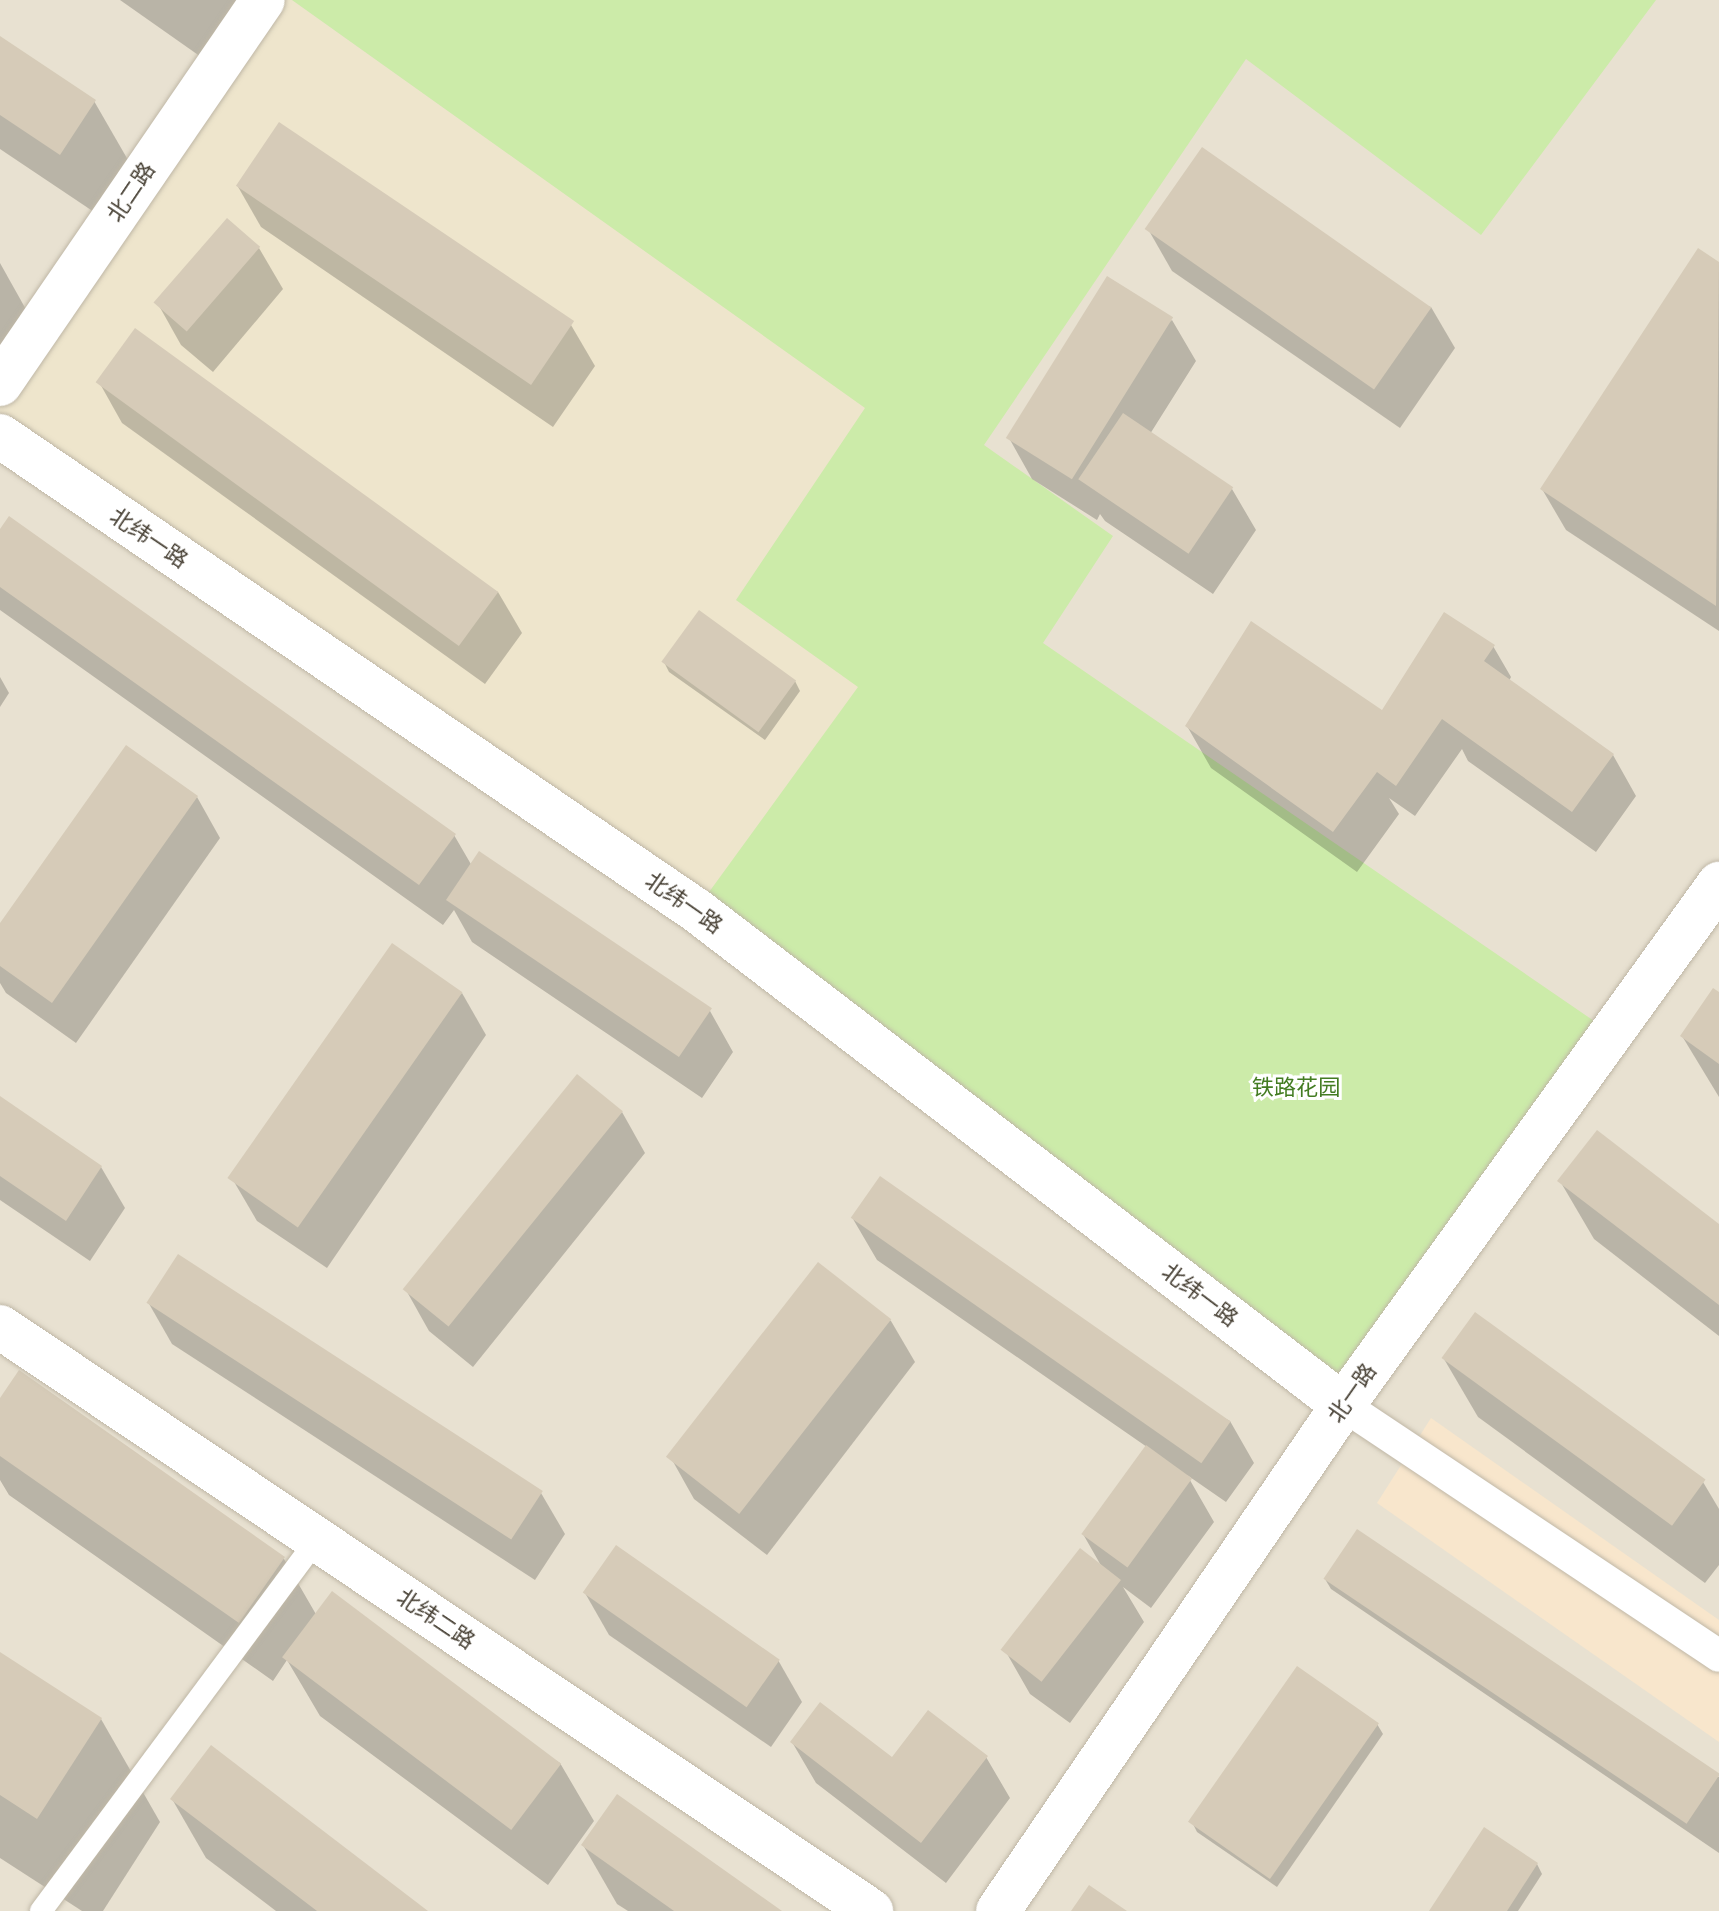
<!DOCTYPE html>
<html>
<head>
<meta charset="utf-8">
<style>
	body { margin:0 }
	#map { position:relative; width:1719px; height:1911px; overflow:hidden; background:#f3efe4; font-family:Inter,"Noto Sans SC",sans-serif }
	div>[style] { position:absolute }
	.residential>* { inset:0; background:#e8e1d1; transform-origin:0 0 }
	.commercial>* { inset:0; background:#f8e6cc }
	.education>* { inset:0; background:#eee5cc }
	.green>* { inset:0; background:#cceba9 }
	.shadow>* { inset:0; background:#0003 }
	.building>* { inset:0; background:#d6cbb8; transform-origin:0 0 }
	.roads { filter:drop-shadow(0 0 2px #bfb7a6) drop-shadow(0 0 2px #bfb7a6) }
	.service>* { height:22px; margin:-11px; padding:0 11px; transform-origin:11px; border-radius:11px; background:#fff }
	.pedestrian>* { height:32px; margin:-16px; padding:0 16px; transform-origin:16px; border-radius:16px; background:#fff }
	.tertiary>* { height:44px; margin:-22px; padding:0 22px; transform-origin:22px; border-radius:22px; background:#fff }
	span { translate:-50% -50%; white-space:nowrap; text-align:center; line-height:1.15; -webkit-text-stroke:6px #fff; paint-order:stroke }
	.street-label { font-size:22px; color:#463f33 }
	.park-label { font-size:22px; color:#437c22 }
</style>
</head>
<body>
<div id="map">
	<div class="residential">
		<div style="left:0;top:0;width:1719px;height:1911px"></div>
	</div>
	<div class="commercial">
		<div style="clip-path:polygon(1431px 1418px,1719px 1620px,1719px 1742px,1377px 1503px)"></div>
	</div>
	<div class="education">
		<div style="clip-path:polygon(263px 0,292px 0,866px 408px,736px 600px,859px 687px,696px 910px,0 436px,0 384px)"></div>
	</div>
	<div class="green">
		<div style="clip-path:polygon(292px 0,1656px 0,1481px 235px,1246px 59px,984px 445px,1113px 536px,1043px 643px,1613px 1034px,1343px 1405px,696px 910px,858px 687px,736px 600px,865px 408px)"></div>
	</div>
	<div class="shadow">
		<div style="clip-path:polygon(120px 0,239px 0,211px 64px)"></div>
		<div style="clip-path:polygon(0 38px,94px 101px,128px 160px,94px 212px,0 149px)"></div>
		<div style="clip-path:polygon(237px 185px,571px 325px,595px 366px,553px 427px,261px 227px)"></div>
		<div style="clip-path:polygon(1148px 229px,1431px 307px,1455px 348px,1400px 428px,1172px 271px)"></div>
		<div style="clip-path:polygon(259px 248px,283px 289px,213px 372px,181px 345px,158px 304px)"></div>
		<div style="clip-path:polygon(1698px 251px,1719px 265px,1719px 631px,1566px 530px,1542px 489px)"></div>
		<div style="clip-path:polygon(0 263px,28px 313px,0 354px)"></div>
		<div style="clip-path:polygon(1172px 320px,1196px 361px,1150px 434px,1232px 489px,1256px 530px,1213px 594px,1105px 521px,1100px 514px,1097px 520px,1032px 479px,1009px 438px)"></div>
		<div style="clip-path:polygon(99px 382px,498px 592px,522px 633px,485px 684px,122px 423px)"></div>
		<div style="clip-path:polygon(0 533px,454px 835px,472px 866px,710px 1011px,733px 1052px,702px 1098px,472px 942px,454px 910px,443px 925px,0 610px)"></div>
		<div style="clip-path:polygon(1493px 646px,1511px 677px,1509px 681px,1613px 755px,1636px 796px,1596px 852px,1468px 761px,1462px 749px,1415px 816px,1389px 798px,1399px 814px,1357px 872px,1211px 768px,1187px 726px,1382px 712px)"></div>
		<div style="clip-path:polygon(664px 662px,795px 681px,800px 691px,765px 740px,669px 672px)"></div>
		<div style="clip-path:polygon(0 677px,9px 693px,0 707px)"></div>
		<div style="clip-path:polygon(197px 797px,220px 838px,76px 1043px,6px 993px,0 983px,0 926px)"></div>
		<div style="clip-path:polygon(462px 993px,486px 1035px,327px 1268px,257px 1221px,233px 1180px)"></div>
		<div style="clip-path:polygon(1719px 995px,1719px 1097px,1682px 1036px)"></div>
		<div style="clip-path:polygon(0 1098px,101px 1167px,125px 1208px,90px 1261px,0 1200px)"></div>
		<div style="clip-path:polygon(622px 1112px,645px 1153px,473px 1367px,429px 1331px,406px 1290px)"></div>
		<div style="clip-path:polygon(1560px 1181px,1719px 1227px,1719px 1336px,1594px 1239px)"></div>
		<div style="clip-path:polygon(853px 1219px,1230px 1421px,1254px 1463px,1226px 1502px,1187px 1475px,1214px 1522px,1151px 1608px,1123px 1587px,1144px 1622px,1070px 1723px,1030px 1694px,1006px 1652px,1103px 1569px,1083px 1534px,1147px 1447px,877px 1260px)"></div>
		<div style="clip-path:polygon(819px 1265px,891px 1321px,915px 1362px,767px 1555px,694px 1499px,671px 1458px)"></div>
		<div style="clip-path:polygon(148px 1302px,541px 1493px,565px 1534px,535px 1580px,172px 1344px)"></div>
		<div style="clip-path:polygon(1444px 1359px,1703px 1482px,1719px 1509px,1719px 1565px,1705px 1583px,1478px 1417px)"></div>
		<div style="clip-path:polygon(0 1402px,284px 1559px,317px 1616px,560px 1763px,594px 1821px,548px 1885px,320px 1716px,287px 1660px,273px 1681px,9px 1495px,0 1480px)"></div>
		<div style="clip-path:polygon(1325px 1579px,1719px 1777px,1719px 1853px,1331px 1589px)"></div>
		<div style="clip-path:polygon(585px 1593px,778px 1660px,802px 1702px,771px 1747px,609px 1635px)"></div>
		<div style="clip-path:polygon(0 1654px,101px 1719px,160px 1822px,103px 1911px,82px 1911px,0 1858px)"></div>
		<div style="clip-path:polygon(1377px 1724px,1383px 1734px,1277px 1887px,1197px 1832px,1192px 1822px)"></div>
		<div style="clip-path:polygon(792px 1742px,892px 1760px,986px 1757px,1010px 1798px,946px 1883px,816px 1783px)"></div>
		<div style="clip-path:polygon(172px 1799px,424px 1911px,276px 1911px,206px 1858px)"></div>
		<div style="clip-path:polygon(583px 1845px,778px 1911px,628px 1911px,617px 1904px)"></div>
		<div style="clip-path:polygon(1537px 1864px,1542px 1874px,1518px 1911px,1431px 1911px)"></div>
	</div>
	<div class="building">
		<div style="clip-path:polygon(0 36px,96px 100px,60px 155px,0 115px)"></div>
		<div style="left:279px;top:122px;width:356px;height:77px;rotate:34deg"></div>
		<div style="left:1202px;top:147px;width:280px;height:100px;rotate:35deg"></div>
		<div style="left:227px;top:218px;width:44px;height:112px;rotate:41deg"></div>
		<div style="clip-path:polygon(1698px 248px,1719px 262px,1716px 606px,1540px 489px)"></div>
		<div style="left:1107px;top:276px;width:78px;height:191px;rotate:32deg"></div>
		<div style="left:135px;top:328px;width:449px;height:67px;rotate:36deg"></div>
		<div style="left:1123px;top:413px;width:133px;height:80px;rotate:34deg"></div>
		<div style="clip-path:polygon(9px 516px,456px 834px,419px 885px,0 587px,0 529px)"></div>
		<div style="left:699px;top:610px;width:120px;height:64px;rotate:36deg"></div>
		<div style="clip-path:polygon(1444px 612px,1495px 645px,1484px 661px,1614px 754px,1572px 812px,1442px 719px,1396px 786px,1377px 772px,1333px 832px,1185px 726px,1251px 621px,1382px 710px)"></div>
		<div style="clip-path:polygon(126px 745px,198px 796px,52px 1003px,0 966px,0 923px)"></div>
		<div style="left:479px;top:851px;width:281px;height:59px;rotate:34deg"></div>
		<div style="left:392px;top:943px;width:86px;height:287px;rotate:35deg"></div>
		<div style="clip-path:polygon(1713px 988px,1719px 992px,1719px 1064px,1680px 1036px)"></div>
		<div style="left:577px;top:1074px;width:59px;height:277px;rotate:39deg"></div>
		<div style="clip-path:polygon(0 1096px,102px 1166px,66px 1221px,0 1176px)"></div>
		<div style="clip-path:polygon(1597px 1130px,1719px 1224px,1719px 1305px,1557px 1181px)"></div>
		<div style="left:880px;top:1176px;width:428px;height:51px;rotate:35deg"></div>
		<div style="left:178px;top:1254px;width:435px;height:58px;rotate:33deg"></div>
		<div style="left:818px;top:1262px;width:93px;height:247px;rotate:38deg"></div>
		<div style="left:1475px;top:1312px;width:285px;height:57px;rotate:36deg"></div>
		<div style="clip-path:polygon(19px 1370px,285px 1557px,239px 1623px,0 1456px,0 1398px)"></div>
		<div style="left:1146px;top:1445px;width:57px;height:110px;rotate:36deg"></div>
		<div style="left:1357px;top:1529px;width:438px;height:60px;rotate:34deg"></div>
		<div style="left:616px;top:1545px;width:200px;height:58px;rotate:35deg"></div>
		<div style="left:1080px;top:1548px;width:52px;height:129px;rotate:38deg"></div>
		<div style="left:332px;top:1591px;width:287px;height:83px;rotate:37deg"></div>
		<div style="clip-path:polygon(0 1652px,102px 1718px,37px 1819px,0 1795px)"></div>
		<div style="left:1297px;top:1666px;width:100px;height:190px;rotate:35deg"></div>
		<div style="clip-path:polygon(820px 1702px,892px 1757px,928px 1710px,988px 1756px,921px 1843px,790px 1742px)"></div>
		<div style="clip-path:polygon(211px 1745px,428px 1911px,317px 1911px,170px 1799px)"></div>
		<div style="clip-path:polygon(617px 1794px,782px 1911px,674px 1911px,581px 1845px)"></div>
		<div style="clip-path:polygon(1484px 1827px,1538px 1863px,1507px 1911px,1429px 1911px)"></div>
		<div style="clip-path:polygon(1089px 1885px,1127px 1911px,1071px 1911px)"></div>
	</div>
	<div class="roads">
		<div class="service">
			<div style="left:41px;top:1911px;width:463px;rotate:-53.4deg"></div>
		</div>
		<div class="pedestrian">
			<div style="left:1343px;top:1405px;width:452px;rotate:33.7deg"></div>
		</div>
		<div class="tertiary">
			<div style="left:0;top:384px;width:465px;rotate:-55.6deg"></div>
			<div style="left:0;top:436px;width:842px;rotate:34.26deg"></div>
			<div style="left:696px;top:910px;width:815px;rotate:37.42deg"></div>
			<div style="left:0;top:1327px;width:1049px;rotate:33.84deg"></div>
			<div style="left:998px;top:1911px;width:612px;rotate:-55.71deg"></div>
			<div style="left:1343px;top:1405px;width:643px;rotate:-54.18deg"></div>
		</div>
	</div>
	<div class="street-label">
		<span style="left:131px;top:192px;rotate:-56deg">北二路</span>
		<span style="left:149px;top:538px;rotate:34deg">北纬一路</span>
		<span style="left:684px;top:903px;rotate:35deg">北纬一路</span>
		<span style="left:1200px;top:1295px;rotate:37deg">北纬一路</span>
		<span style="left:1352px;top:1393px;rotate:-55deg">北一路</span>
		<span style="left:436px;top:1619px;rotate:34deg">北纬二路</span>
	</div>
	<div class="park-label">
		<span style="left:1296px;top:1088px">铁路花园</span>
	</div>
</div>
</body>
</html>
